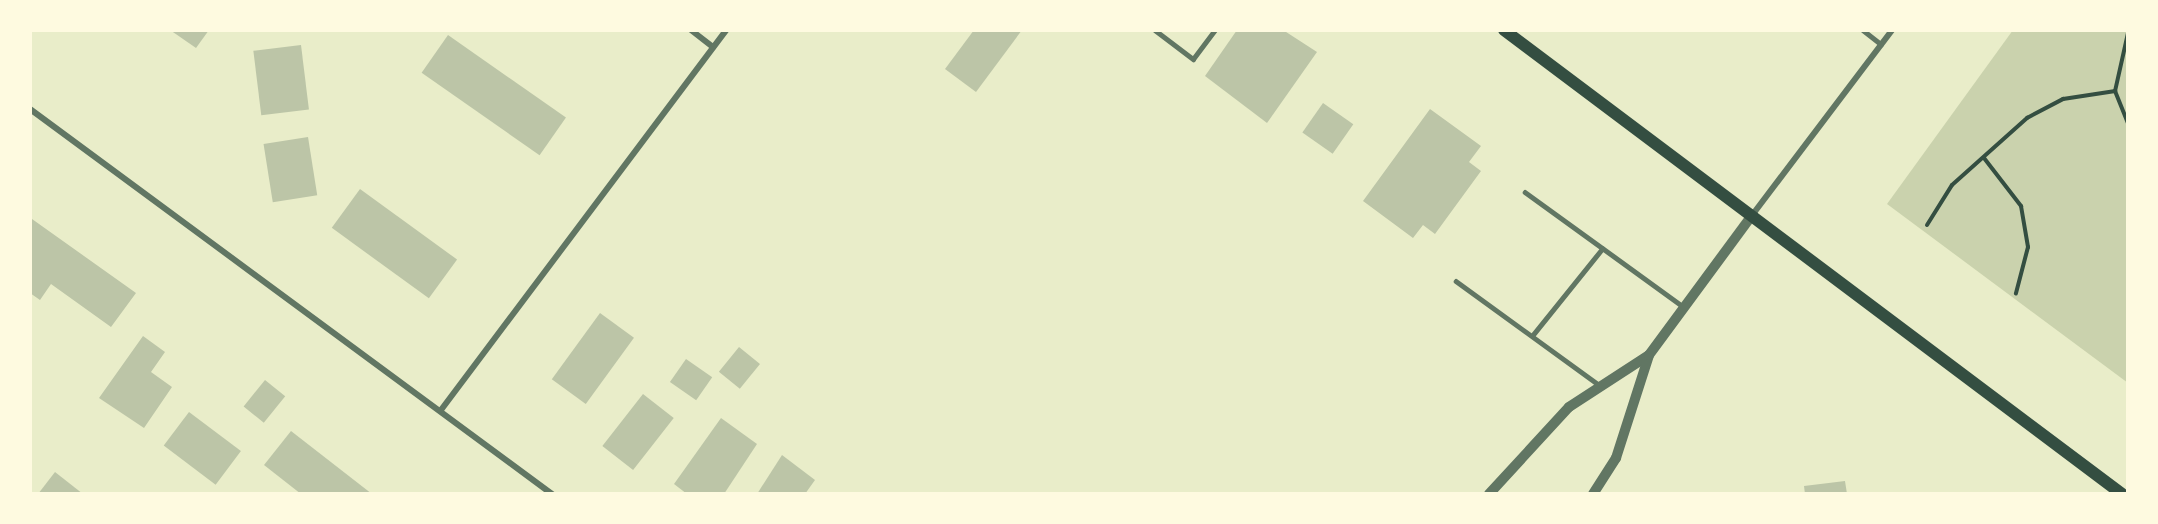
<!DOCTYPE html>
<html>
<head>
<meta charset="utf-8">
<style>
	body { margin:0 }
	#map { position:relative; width:2158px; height:524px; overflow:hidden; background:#e9edc9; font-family:"DM Sans",sans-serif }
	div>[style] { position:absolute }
	.green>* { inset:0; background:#cad2ad }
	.building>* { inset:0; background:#bcc5a7; transform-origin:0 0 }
	.path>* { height:4px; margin:-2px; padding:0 2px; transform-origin:2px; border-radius:2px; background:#344e41 }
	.service>* { height:4.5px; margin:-2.25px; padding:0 2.25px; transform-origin:2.25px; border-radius:2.25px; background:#617663 }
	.minor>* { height:6px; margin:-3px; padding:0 3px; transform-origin:3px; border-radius:3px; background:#617663 }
	.tertiary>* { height:10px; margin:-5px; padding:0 5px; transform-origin:5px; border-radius:5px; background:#617663 }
	.secondary>* { height:12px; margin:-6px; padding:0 6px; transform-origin:6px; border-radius:6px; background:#344e41 }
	span { translate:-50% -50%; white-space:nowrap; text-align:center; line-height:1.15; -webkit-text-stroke:4.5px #fefae0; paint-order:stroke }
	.frame { position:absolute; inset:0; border:32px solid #fefae0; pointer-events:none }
</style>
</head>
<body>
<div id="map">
	<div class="green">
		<div style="clip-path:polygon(2013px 30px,2128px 30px,2128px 383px,1887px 204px)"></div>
	</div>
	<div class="building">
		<div style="clip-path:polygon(170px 30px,209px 30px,196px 48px)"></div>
		<div style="clip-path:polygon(974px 30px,1022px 30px,976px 92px,945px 69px)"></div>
		<div style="clip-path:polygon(1237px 30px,1283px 30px,1317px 52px,1267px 123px,1205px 76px)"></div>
		<div style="left:448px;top:35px;width:144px;height:46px;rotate:35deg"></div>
		<div style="left:301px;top:45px;width:65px;height:48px;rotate:83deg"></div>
		<div style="left:1323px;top:103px;width:37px;height:36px;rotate:35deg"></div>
		<div style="clip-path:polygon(1430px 109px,1481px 146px,1469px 162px,1481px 171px,1435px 234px,1423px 225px,1413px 238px,1363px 201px)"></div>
		<div style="left:308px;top:137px;width:59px;height:45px;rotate:81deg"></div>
		<div style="left:360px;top:189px;width:120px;height:48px;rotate:36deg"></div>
		<div style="clip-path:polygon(32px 219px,136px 293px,111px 327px,51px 284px,40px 300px,30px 293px)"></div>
		<div style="left:600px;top:313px;width:42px;height:82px;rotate:36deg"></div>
		<div style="clip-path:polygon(143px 336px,165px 352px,151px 372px,172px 387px,144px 428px,99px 398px)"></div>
		<div style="left:739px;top:347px;width:27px;height:32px;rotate:39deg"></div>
		<div style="left:686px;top:359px;width:32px;height:28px;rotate:35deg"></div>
		<div style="left:265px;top:380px;width:26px;height:34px;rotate:39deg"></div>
		<div style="left:643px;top:394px;width:39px;height:66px;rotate:38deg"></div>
		<div style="left:189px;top:412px;width:65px;height:42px;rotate:37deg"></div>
		<div style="clip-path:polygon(721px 418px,757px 444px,724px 494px,687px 494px,674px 484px)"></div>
		<div style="clip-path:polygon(291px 431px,372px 494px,301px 494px,264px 465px)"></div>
		<div style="clip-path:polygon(782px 455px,815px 480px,805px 494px,757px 494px)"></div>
		<div style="clip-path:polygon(55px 472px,83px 494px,38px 494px)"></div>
		<div style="clip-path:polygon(1845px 481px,1847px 494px,1805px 494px,1804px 486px)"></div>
	</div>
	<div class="path">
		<div style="left:2128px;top:33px;width:59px;rotate:102.6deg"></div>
		<div style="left:2115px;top:91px;width:35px;rotate:68deg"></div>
		<div style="left:1984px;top:158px;width:61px;rotate:52.4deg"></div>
		<div style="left:2021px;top:206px;width:42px;rotate:80.3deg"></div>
		<div style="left:2028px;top:247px;width:48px;rotate:104.6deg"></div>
		<div style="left:1927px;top:225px;width:47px;rotate:-58deg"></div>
		<div style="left:1952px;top:185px;width:101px;rotate:-41.8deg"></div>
		<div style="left:2027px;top:118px;width:41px;rotate:-27.8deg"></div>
		<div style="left:2063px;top:99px;width:53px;rotate:-8.7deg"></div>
	</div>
	<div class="service">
		<div style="left:1155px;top:30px;width:48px;rotate:37.3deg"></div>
		<div style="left:1193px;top:59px;width:36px;rotate:-53deg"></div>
		<div style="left:1863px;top:30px;width:23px;rotate:38deg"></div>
		<div style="left:1525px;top:192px;width:196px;rotate:35.9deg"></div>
		<div style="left:1456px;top:281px;width:177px;rotate:36deg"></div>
		<div style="left:1532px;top:336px;width:112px;rotate:-51.2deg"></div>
	</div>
	<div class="minor">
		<div style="left:691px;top:30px;width:28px;rotate:38deg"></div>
		<div style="left:30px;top:109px;width:649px;rotate:36.41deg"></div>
		<div style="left:1753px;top:214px;width:231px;rotate:-52.9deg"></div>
		<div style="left:441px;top:410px;width:475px;rotate:-53.1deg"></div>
	</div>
	<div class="tertiary">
		<div style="left:1489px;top:494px;width:118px;rotate:-47.4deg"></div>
		<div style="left:1569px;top:407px;width:95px;rotate:-33deg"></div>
		<div style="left:1593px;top:494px;width:43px;rotate:-57.4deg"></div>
		<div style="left:1616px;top:458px;width:108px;rotate:-72.2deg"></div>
		<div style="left:1649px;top:355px;width:175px;rotate:-53.6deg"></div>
	</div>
	<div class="secondary">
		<div style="left:1504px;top:30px;width:773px;rotate:36.9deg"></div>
	</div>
	<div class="frame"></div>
</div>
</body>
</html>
